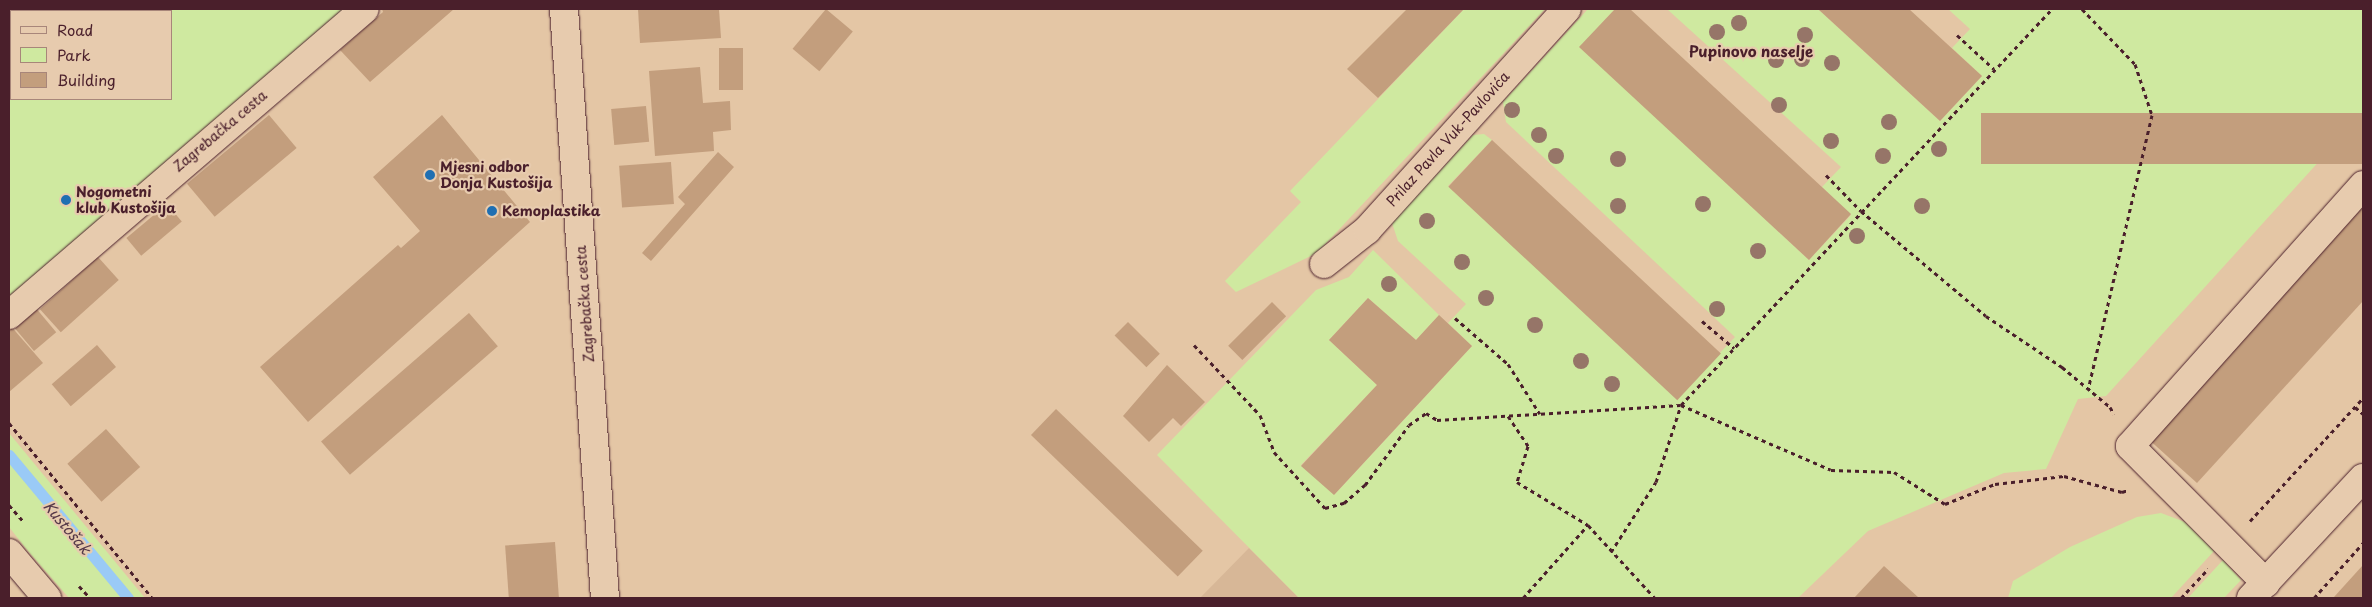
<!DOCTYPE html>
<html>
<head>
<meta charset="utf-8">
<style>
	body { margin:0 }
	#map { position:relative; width:2372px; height:607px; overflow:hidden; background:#e4c6a5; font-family:"Playpen Sans",sans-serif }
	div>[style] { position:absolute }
	.built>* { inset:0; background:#d7b797 }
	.green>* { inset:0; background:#cfe9a0 }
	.stream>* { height:11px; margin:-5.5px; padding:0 5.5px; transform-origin:5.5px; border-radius:5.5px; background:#9acaf6 }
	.building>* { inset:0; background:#c39e7d; transform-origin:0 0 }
	.path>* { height:3px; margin-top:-1.5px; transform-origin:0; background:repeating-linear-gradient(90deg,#4a1f2b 0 4px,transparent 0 8px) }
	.roads { filter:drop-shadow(0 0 1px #4a1f2b) drop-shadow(0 0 1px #4a1f2b) }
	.minor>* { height:28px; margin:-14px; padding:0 14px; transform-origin:14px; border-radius:14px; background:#e7cbae }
	.trees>* { width:16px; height:16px; margin:-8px; border-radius:50%; background:#967568 }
	.dots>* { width:14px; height:14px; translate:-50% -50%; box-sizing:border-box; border:2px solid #e7cbae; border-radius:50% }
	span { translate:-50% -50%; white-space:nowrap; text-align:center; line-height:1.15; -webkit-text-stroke:4.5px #e7cbae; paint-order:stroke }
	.street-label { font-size:14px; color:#4a1f2b }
	.poi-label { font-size:14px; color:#4a1f2b; font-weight:700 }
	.left { translate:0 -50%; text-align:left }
	.neighbourhood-label { font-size:15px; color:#4a1f2b; font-weight:700 }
	.water-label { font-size:15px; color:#563949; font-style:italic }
	.frame { position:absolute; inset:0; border:10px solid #4a1f2b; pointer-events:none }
	.legend { position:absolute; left:10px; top:10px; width:162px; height:90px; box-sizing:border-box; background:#e7cbae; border:1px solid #a8867a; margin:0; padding:6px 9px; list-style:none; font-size:15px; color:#4a1f2b }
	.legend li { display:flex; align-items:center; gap:10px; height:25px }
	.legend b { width:25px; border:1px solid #a8867a }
</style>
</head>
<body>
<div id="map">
	<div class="built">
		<div style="clip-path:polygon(1249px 548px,1299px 598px,1200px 598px)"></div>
	</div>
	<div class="green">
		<div style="clip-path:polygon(evenodd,9px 9px,341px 9px,343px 11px,9px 301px,9px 9px,11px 11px,171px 11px,171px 99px,11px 99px,11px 11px)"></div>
		<div style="clip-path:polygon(1464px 9px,1545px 9px,1317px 253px,1236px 292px,1225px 281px,1301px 202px,1290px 191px)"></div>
		<div style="clip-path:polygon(1588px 9px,1615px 9px,1580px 47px,1809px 260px,1851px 215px,1822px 187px,1841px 167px,1667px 9px,1818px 9px,1940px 121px,1982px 76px,1952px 48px,1970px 29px,1948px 9px,2363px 9px,2363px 113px,2106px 396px,2078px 399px,2046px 469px,2004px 473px,1868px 531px,1798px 598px,1299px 598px,1157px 455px,1316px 290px,1349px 277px,1373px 250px,1439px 315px,1416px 340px,1368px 298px,1329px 340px,1377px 385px,1301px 465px,1335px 494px,1472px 346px,1448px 323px,1466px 304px,1398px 241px,1392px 223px,1473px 135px,1484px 134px,1492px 140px,1448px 186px,1677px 398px,1735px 337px,1506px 122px,1503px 102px)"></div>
		<div style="clip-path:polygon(9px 433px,145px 598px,69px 598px,28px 551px,9px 527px)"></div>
		<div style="clip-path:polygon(2161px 513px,2185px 522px,2214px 551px,2171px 598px,2008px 598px,2013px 581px,2070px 547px,2137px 517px)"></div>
		<div style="clip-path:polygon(2223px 560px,2241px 580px,2224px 598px,2188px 598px)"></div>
	</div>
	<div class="stream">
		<div style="left:9px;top:455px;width:186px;rotate:50.2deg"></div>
	</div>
	<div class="building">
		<div style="clip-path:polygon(454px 9px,370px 82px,340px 50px,383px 12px,382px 9px)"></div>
		<div style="clip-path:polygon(638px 9px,719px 9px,721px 38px,640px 43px)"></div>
		<div style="left:826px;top:9px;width:35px;height:52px;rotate:40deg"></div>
		<div style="clip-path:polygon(1407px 9px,1464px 9px,1378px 98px,1347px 69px)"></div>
		<div style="clip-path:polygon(1615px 9px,1630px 9px,1851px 214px,1809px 260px,1579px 47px)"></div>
		<div style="clip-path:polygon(1818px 9px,1909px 9px,1982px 76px,1940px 121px)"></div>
		<div style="left:719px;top:48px;width:24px;height:42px"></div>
		<div style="clip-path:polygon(700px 67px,703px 103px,730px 101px,731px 130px,713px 132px,714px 151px,655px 156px,649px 71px)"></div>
		<div style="left:646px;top:106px;width:36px;height:35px;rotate:85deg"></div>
		<div style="left:2363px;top:113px;width:51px;height:382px;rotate:90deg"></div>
		<div style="left:269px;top:115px;width:43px;height:107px;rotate:50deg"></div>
		<div style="clip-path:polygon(442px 115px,530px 222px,308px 422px,260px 367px,398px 245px,401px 248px,420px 231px,373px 177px)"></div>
		<div style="left:1492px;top:140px;width:313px;height:64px;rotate:43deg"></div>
		<div style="clip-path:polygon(718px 152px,734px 167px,651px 261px,642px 253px,685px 204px,678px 197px)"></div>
		<div style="left:671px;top:162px;width:42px;height:52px;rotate:86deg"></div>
		<div style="clip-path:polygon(2363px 199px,2363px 301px,2197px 483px,2146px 437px)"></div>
		<div style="left:167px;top:204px;width:23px;height:53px;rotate:50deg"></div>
		<div style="left:98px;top:257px;width:31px;height:78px;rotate:48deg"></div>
		<div style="clip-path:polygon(1368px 298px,1416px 340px,1439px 315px,1472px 346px,1334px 495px,1301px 466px,1377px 385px,1329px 340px)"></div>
		<div style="left:1272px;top:302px;width:20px;height:62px;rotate:45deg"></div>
		<div style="left:35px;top:307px;width:33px;height:29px;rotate:50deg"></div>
		<div style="left:469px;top:313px;width:44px;height:196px;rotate:49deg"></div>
		<div style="left:1128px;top:322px;width:45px;height:19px;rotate:45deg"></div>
		<div style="clip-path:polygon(9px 324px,43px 363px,9px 392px)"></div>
		<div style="left:97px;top:345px;width:29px;height:60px;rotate:49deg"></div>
		<div style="clip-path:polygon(1167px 365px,1205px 402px,1181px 426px,1173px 418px,1149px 442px,1123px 416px)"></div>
		<div style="left:1056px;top:409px;width:204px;height:36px;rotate:44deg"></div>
		<div style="left:106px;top:429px;width:51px;height:52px;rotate:48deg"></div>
		<div style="left:555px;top:542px;width:56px;height:50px;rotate:86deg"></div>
		<div style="clip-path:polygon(2363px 565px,2363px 598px,2335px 598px,2334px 597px)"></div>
		<div style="clip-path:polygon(1884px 566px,1919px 598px,1854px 598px)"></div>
	</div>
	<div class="path">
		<div style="left:2082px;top:9px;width:76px;rotate:46.1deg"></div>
		<div style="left:2135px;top:64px;width:54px;rotate:71.6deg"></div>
		<div style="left:2152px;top:115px;width:281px;rotate:103.1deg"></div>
		<div style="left:1957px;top:35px;width:50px;rotate:42.6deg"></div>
		<div style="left:1826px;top:175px;width:50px;rotate:45.8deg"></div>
		<div style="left:1861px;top:211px;width:163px;rotate:40deg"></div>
		<div style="left:1986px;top:316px;width:92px;rotate:33.9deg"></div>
		<div style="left:2062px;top:367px;width:62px;rotate:39.8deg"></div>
		<div style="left:2110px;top:407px;width:8px;rotate:60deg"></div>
		<div style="left:1455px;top:318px;width:70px;rotate:41deg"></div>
		<div style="left:1508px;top:364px;width:59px;rotate:57.4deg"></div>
		<div style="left:1702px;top:321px;width:42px;rotate:40.2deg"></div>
		<div style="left:1194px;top:345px;width:96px;rotate:46.7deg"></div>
		<div style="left:1260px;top:415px;width:40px;rotate:69deg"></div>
		<div style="left:1274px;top:452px;width:76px;rotate:47.7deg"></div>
		<div style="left:1325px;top:508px;width:20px;rotate:-15deg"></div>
		<div style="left:1344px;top:503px;width:28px;rotate:-41deg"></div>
		<div style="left:1365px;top:485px;width:74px;rotate:-53.7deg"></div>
		<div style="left:1409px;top:425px;width:21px;rotate:-35deg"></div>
		<div style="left:1426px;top:413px;width:13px;rotate:32deg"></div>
		<div style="left:1437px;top:420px;width:244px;rotate:-3.5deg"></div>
		<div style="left:1681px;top:405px;width:163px;rotate:23.4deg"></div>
		<div style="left:1831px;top:470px;width:63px;rotate:1.8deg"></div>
		<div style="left:1894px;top:472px;width:60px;rotate:32.1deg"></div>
		<div style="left:1945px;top:504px;width:54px;rotate:-21.8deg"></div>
		<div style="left:1995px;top:484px;width:69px;rotate:-6.6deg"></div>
		<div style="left:2064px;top:476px;width:60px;rotate:15.4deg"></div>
		<div style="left:2122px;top:492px;width:6px;rotate:-18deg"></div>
		<div style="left:2355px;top:407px;width:11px;rotate:41deg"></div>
		<div style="left:1508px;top:416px;width:36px;rotate:56deg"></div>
		<div style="left:1528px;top:446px;width:38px;rotate:107deg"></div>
		<div style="left:1517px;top:482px;width:83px;rotate:31.2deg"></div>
		<div style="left:9px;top:423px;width:226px;rotate:50.7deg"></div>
		<div style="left:9px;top:505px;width:23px;rotate:49deg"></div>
		<div style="left:2250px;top:521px;width:167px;rotate:-47.4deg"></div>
		<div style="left:1611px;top:552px;width:83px;rotate:-57.3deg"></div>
		<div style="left:1656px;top:482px;width:81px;rotate:-72deg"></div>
		<div style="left:1681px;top:405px;width:543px;rotate:-46.87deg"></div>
		<div style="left:79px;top:586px;width:16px;rotate:47deg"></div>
		<div style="left:1523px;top:598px;width:98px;rotate:-48.3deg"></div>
		<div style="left:1588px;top:525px;width:99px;rotate:47.5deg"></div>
		<div style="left:2181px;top:598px;width:40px;rotate:-47deg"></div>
		<div style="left:2314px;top:598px;width:74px;rotate:-48.3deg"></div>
	</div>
	<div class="roads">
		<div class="minor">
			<div style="left:564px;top:9px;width:590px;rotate:86.02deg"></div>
			<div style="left:1324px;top:264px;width:55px;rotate:-38.3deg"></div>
			<div style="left:1367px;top:230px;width:298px;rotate:-47.9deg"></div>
			<div style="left:9px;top:315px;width:469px;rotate:-40.7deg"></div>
			<div style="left:9px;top:553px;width:59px;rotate:49.8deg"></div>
			<div style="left:2266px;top:583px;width:193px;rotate:-134.8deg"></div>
			<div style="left:2130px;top:446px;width:350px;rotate:-48.2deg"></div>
			<div style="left:2251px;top:598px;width:164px;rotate:-47deg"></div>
		</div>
	</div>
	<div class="trees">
		<div style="left:1739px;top:23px"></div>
		<div style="left:1717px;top:32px"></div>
		<div style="left:1805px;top:35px"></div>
		<div style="left:1802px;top:59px"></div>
		<div style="left:1776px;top:60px"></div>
		<div style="left:1832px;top:63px"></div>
		<div style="left:1779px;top:105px"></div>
		<div style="left:1512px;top:110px"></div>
		<div style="left:1889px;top:122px"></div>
		<div style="left:1539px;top:135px"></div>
		<div style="left:1831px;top:141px"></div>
		<div style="left:1939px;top:149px"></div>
		<div style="left:1556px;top:156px"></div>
		<div style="left:1883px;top:156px"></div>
		<div style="left:1618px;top:159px"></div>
		<div style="left:1703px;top:204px"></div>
		<div style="left:1618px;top:206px"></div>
		<div style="left:1922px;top:206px"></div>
		<div style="left:1427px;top:221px"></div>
		<div style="left:1857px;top:236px"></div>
		<div style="left:1758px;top:251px"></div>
		<div style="left:1462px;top:262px"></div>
		<div style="left:1389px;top:284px"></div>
		<div style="left:1486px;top:298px"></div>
		<div style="left:1717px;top:309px"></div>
		<div style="left:1535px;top:325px"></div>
		<div style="left:1581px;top:361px"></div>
		<div style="left:1612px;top:384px"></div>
	</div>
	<div class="dots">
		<div style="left:430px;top:175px;background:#1f6fb2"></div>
		<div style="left:66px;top:200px;background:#1f6fb2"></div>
		<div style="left:492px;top:211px;background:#1f6fb2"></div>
	</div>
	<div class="street-label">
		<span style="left:220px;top:131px;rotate:-40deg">Zagrebačka cesta</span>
		<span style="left:1448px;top:139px;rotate:-48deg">Prilaz Pavla Vuk-Pavlovića</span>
		<span style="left:585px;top:304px;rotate:-94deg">Zagrebačka cesta</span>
	</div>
	<div class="poi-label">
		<span class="left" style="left:440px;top:175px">Mjesni odbor<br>Donja Kustošija</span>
		<span class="left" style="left:76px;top:200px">Nogometni<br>klub Kustošija</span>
		<span class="left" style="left:502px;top:211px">Kemoplastika</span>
	</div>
	<div class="neighbourhood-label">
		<span style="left:1751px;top:51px">Pupinovo naselje</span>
	</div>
	<div class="water-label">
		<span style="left:68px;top:527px;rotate:50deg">Kustošak</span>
	</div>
	<div class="frame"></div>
	<ul class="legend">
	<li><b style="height:6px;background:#e7cbae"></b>Road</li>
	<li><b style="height:14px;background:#cfe9a0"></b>Park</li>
	<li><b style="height:14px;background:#c39e7d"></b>Building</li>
	</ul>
</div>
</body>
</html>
